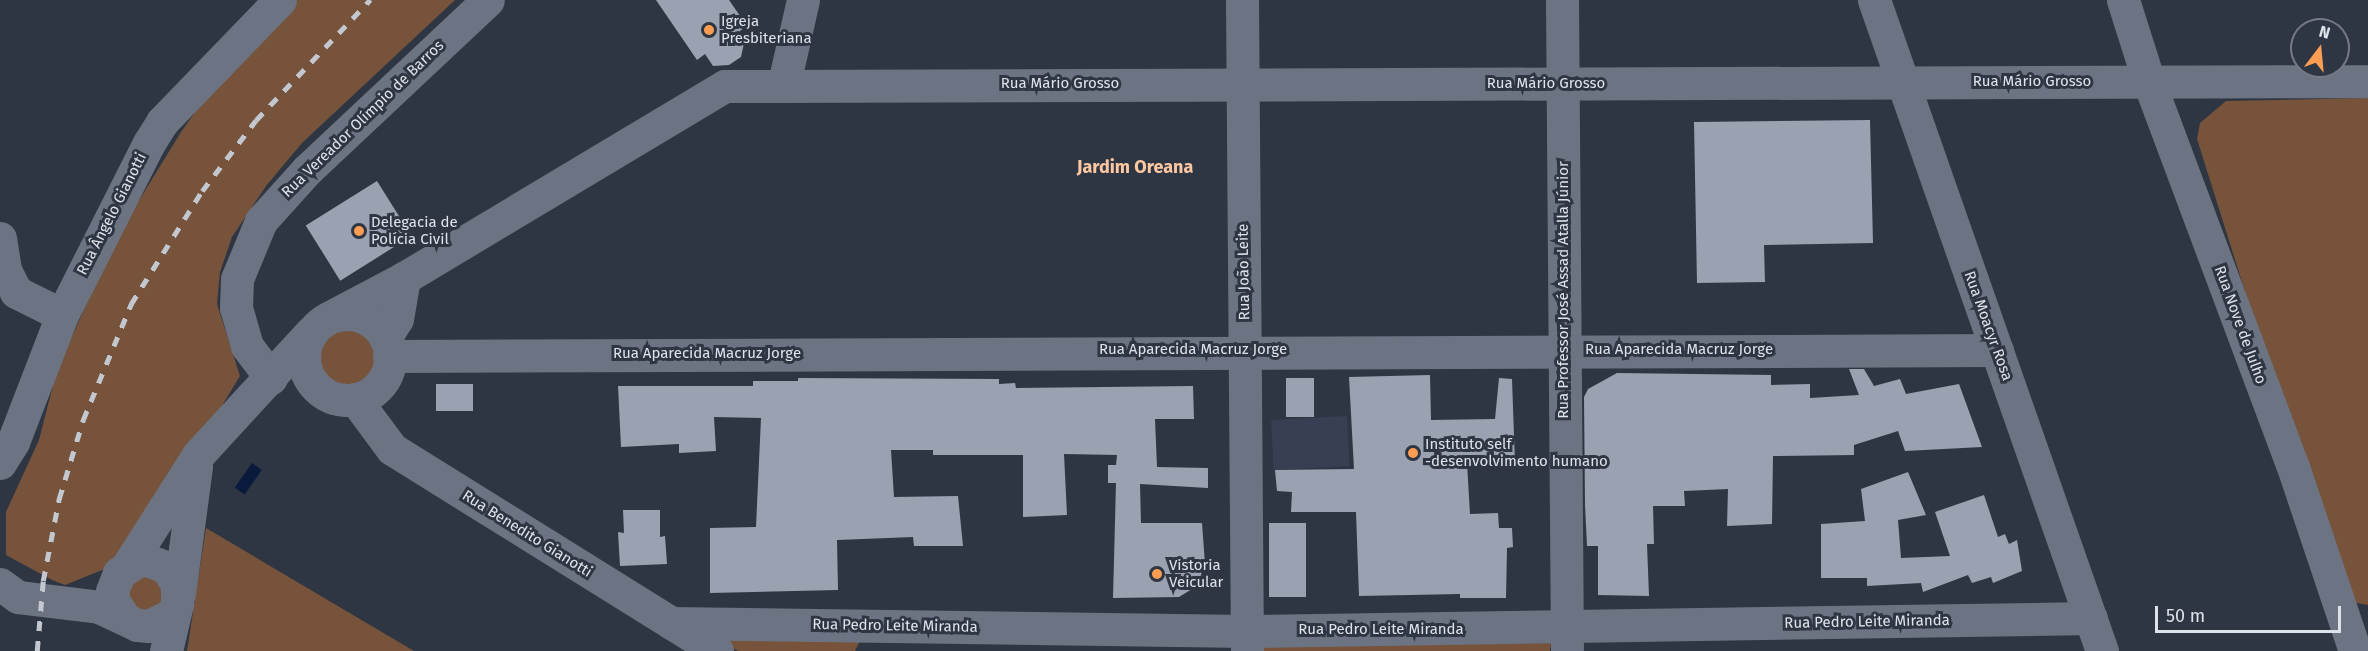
<!DOCTYPE html>
<html>
<head>
<meta charset="utf-8">
<style>
	body { margin:0 }
	#map { position:relative; width:2368px; height:651px; overflow:hidden; background:#2f3643; font-family:"Fira Sans",sans-serif }
	div>[style] { position:absolute }
	.built>* { inset:0; background:#364052; transform-origin:0 0 }
	.green>* { inset:0; background:#76533a }
	.round { border-radius:50% }
	.water>* { inset:0; background:#091a3c; transform-origin:0 0 }
	.building>* { inset:0; background:#9aa2b2; transform-origin:0 0 }
	.minor>* { height:33px; margin:-16.5px; padding:0 16.5px; transform-origin:16.5px; border-radius:16.5px; background:#6c7483 }
	.minor>.ring { margin:-16.5px; padding:0; box-sizing:content-box; background:none; border:33px solid #6c7483; border-radius:50% }
	.rail>* { height:4.5px; margin-top:-2.25px; transform-origin:0; background:repeating-linear-gradient(90deg,#c2c7d0 0 10px,transparent 0 20px) }
	.dots>* { width:16px; height:16px; translate:-50% -50%; box-sizing:border-box; border:3px solid #2f3643; border-radius:50% }
	span { translate:-50% -50%; white-space:nowrap; text-align:center; line-height:1.15; -webkit-text-stroke:6px #2f3643; paint-order:stroke }
	.poi-label { font-size:15px; color:#dee3eb }
	.left { translate:0 -50%; text-align:left }
	.street-label { font-size:15px; color:#dee3eb }
	.quarter-label { font-size:18px; color:#fdc7a1; font-weight:700 }
	.north { position:absolute; left:2290px; top:18px; width:60px; height:60px; box-sizing:border-box; background:#2f3643; border:2px solid #757b86; border-radius:50%; rotate:16deg; font-size:16px; font-weight:700; line-height:24px; text-align:center; color:#dee3eb }
	.north::after { content:''; display:block; margin:auto; width:21px; height:27px; background:#fc9d54; clip-path:polygon(50% 0,100% 100%,50% 72%,0 100%) }
	.scale { position:absolute; left:2155px; top:606px; width:186px; height:27px; box-sizing:border-box; border:3px solid #dee3eb; border-top:0; padding-left:8px; font-size:18px; line-height:21px; white-space:nowrap; color:#dee3eb; -webkit-text-stroke:4px #2f3643; paint-order:stroke }
</style>
</head>
<body>
<div id="map">
	<div class="built">
		<div style="left:1347px;top:416px;width:50px;height:76px;rotate:87deg"></div>
	</div>
	<div class="green">
		<div style="clip-path:polygon(298px 0,455px 0,302px 143px,266px 186px,232px 237px,220px 272px,217px 304px,240px 376px,206px 432px,107px 568px,65px 585px,52px 580px,6px 555px,6px 512px,39px 440px,57px 370px,116px 238px,181px 132px,208px 94px)"></div>
		<div style="clip-path:polygon(2368px 98px,2368px 605px,2351px 602px,2300px 466px,2197px 139px,2200px 123px,2226px 101px)"></div>
		<div class="round" style="left:310px;top:324px;width:66px;height:66px"></div>
		<div style="clip-path:polygon(206px 528px,414px 651px,187px 651px)"></div>
		<div style="clip-path:polygon(147px 576px,159px 582px,165px 600px,140px 616px,126px 589px,134px 579px)"></div>
		<div style="clip-path:polygon(707px 632px,863px 635px,855px 651px,738px 651px)"></div>
		<div style="clip-path:polygon(1551px 643px,1550px 651px,1263px 651px,1264px 645px)"></div>
	</div>
	<div class="water">
		<div style="left:252px;top:463px;width:12px;height:30px;rotate:35deg"></div>
	</div>
	<div class="building">
		<div style="clip-path:polygon(656px 0,729px 0,747px 26px,737px 33px,744px 43px,741px 57px,729px 65px,713px 66px,705px 54px,697px 60px)"></div>
		<div style="clip-path:polygon(1870px 120px,1873px 243px,1764px 245px,1765px 282px,1697px 283px,1694px 122px)"></div>
		<div style="left:377px;top:181px;width:65px;height:84px;rotate:58deg"></div>
		<div style="clip-path:polygon(1849px 369px,1864px 369px,1874px 386px,1900px 379px,1906px 394px,1959px 384px,1982px 447px,1905px 451px,1898px 431px,1854px 445px,1854px 455px,1773px 456px,1772px 524px,1727px 526px,1728px 489px,1684px 491px,1685px 506px,1653px 506px,1654px 544px,1647px 544px,1649px 596px,1598px 595px,1598px 546px,1587px 546px,1585px 505px,1584px 397px,1588px 389px,1617px 373px,1771px 375px,1771px 385px,1810px 384px,1810px 398px,1859px 395px)"></div>
		<div style="clip-path:polygon(1430px 375px,1431px 420px,1495px 419px,1499px 378px,1512px 379px,1515px 464px,1467px 463px,1470px 514px,1498px 513px,1499px 528px,1512px 528px,1513px 547px,1507px 548px,1506px 598px,1460px 598px,1460px 594px,1359px 596px,1356px 512px,1291px 512px,1292px 492px,1277px 491px,1275px 470px,1354px 469px,1349px 377px)"></div>
		<div style="clip-path:polygon(798px 378px,999px 379px,999px 384px,1015px 383px,1016px 388px,1193px 386px,1194px 419px,1155px 419px,1157px 467px,1208px 468px,1208px 488px,1140px 484px,1141px 523px,1202px 523px,1205px 564px,1197px 586px,1179px 597px,1113px 598px,1116px 483px,1108px 483px,1108px 465px,1116px 465px,1117px 455px,1064px 454px,1067px 515px,1023px 517px,1023px 455px,933px 455px,933px 450px,891px 450px,894px 497px,958px 496px,963px 546px,914px 546px,913px 537px,837px 540px,838px 590px,710px 593px,710px 528px,756px 527px,761px 418px,714px 417px,716px 451px,679px 453px,679px 444px,621px 447px,618px 386px,753px 386px,753px 381px,798px 381px)"></div>
		<div style="left:1286px;top:378px;width:28px;height:39px"></div>
		<div style="left:436px;top:384px;width:37px;height:27px"></div>
		<div style="clip-path:polygon(1908px 472px,1926px 515px,1898px 520px,1901px 558px,1950px 556px,1935px 512px,1984px 495px,1998px 537px,2005px 534px,2009px 544px,2017px 540px,2022px 571px,1993px 583px,1991px 577px,1972px 583px,1968px 575px,1923px 592px,1921px 583px,1867px 586px,1867px 578px,1821px 578px,1821px 524px,1865px 521px,1861px 489px)"></div>
		<div style="clip-path:polygon(623px 510px,660px 510px,660px 537px,665px 536px,667px 564px,620px 566px,618px 532px,624px 533px)"></div>
		<div style="left:1269px;top:523px;width:37px;height:74px"></div>
	</div>
	<div class="minor">
		<div style="left:1242px;top:0;width:651px;rotate:89.56deg"></div>
		<div style="left:1562px;top:0;width:649px;rotate:89.56deg"></div>
		<div style="left:1874px;top:0;width:690px;rotate:70.7deg"></div>
		<div style="left:2123px;top:0;width:86px;rotate:72.4deg"></div>
		<div style="left:2149px;top:82px;width:408px;rotate:69.5deg"></div>
		<div style="left:2292px;top:464px;width:197px;rotate:71.4deg"></div>
		<div style="left:784px;top:83px;width:85px;rotate:-77.1deg"></div>
		<div style="left:0;top:238px;width:32px;rotate:81deg"></div>
		<div style="left:5px;top:270px;width:25px;rotate:63deg"></div>
		<div style="left:16px;top:292px;width:51px;rotate:26.6deg"></div>
		<div class="ring" style="left:304px;top:314px;width:53px;height:53px"></div>
		<div style="left:330px;top:317px;width:84px;rotate:-27.8deg"></div>
		<div style="left:404px;top:278px;width:374px;rotate:-30.9deg"></div>
		<div style="left:725px;top:86px;width:1643px;rotate:-0.17deg"></div>
		<div style="left:385px;top:338px;width:22px;rotate:-58deg"></div>
		<div style="left:397px;top:319px;width:42px;rotate:-80.3deg"></div>
		<div style="left:389px;top:356px;width:1608px;rotate:-0.21deg"></div>
		<div style="left:271px;top:378px;width:40px;rotate:-127deg"></div>
		<div style="left:247px;top:346px;width:40px;rotate:-106deg"></div>
		<div style="left:236px;top:308px;width:29px;rotate:-88deg"></div>
		<div style="left:237px;top:279px;width:63px;rotate:-67.5deg"></div>
		<div style="left:261px;top:221px;width:69px;rotate:-48deg"></div>
		<div style="left:307px;top:170px;width:248px;rotate:-43.2deg"></div>
		<div style="left:355px;top:399px;width:62px;rotate:53.5deg"></div>
		<div style="left:392px;top:449px;width:383px;rotate:31.9deg"></div>
		<div style="left:0;top:463px;width:25px;rotate:-58deg"></div>
		<div style="left:13px;top:442px;width:136px;rotate:-68.9deg"></div>
		<div style="left:62px;top:315px;width:193px;rotate:-63.2deg"></div>
		<div style="left:149px;top:143px;width:25px;rotate:-58deg"></div>
		<div style="left:162px;top:122px;width:170px;rotate:-46deg"></div>
		<div style="left:128px;top:565px;width:130px;rotate:-57.5deg"></div>
		<div style="left:198px;top:455px;width:166px;rotate:-47.4deg"></div>
		<div style="left:0;top:584px;width:22px;rotate:36deg"></div>
		<div style="left:18px;top:597px;width:82px;rotate:7deg"></div>
		<div style="left:99px;top:607px;width:42px;rotate:25.3deg"></div>
		<div style="left:137px;top:625px;width:12px;rotate:5deg"></div>
		<div style="left:149px;top:626px;width:25px;rotate:-27deg"></div>
		<div style="left:171px;top:615px;width:13px;rotate:-61deg"></div>
		<div style="left:177px;top:604px;width:20px;rotate:-90deg"></div>
		<div style="left:177px;top:584px;width:20px;rotate:-123deg"></div>
		<div style="left:166px;top:567px;width:20px;rotate:-160deg"></div>
		<div style="left:147px;top:560px;width:10px;rotate:174deg"></div>
		<div style="left:137px;top:561px;width:22px;rotate:146deg"></div>
		<div style="left:119px;top:573px;width:19px;rotate:111deg"></div>
		<div style="left:112px;top:591px;width:11px;rotate:80deg"></div>
		<div style="left:114px;top:602px;width:20px;rotate:57deg"></div>
		<div style="left:179px;top:594px;width:129px;rotate:-82.4deg"></div>
		<div style="left:671px;top:623px;width:577px;rotate:0.79deg"></div>
		<div style="left:1248px;top:631px;width:843px;rotate:-0.88deg"></div>
		<div style="left:166px;top:651px;width:48px;rotate:-76.8deg"></div>
	</div>
	<div class="rail">
		<div style="left:37px;top:651px;width:70px;rotate:-85.1deg"></div>
		<div style="left:43px;top:581px;width:84px;rotate:-79deg"></div>
		<div style="left:59px;top:499px;width:83px;rotate:-73.1deg"></div>
		<div style="left:83px;top:420px;width:126px;rotate:-67.5deg"></div>
		<div style="left:131px;top:304px;width:133px;rotate:-57.9deg"></div>
		<div style="left:202px;top:191px;width:89px;rotate:-52.7deg"></div>
		<div style="left:256px;top:120px;width:166px;rotate:-46.5deg"></div>
	</div>
	<div class="dots">
		<div style="left:709px;top:30px;background:#fc9d54"></div>
		<div style="left:359px;top:231px;background:#fc9d54"></div>
		<div style="left:1413px;top:453px;background:#fc9d54"></div>
		<div style="left:1157px;top:574px;background:#fc9d54"></div>
	</div>
	<div class="poi-label">
		<span class="left" style="left:721px;top:30px">Igreja<br>Presbiteriana</span>
		<span class="left" style="left:371px;top:231px">Delegacia de<br>Polícia Civil</span>
		<span class="left" style="left:1425px;top:453px">Instituto self<br>-desenvolvimento humano</span>
		<span class="left" style="left:1169px;top:574px">Vistoria<br>Veicular</span>
	</div>
	<div class="street-label">
		<span style="left:2032px;top:82px">Rua Mário Grosso</span>
		<span style="left:1060px;top:84px">Rua Mário Grosso</span>
		<span style="left:1546px;top:84px">Rua Mário Grosso</span>
		<span style="left:363px;top:119px;rotate:-44deg">Rua Vereador Olímpio de Barros</span>
		<span style="left:112px;top:214px;rotate:-63deg">Rua Ângelo Gianotti</span>
		<span style="left:1244px;top:272px;rotate:-91deg">Rua João Leite</span>
		<span style="left:1564px;top:290px;rotate:-90deg">Rua Professor José Assad Atalla Júnior</span>
		<span style="left:2240px;top:325px;rotate:70deg">Rua Nove de Julho</span>
		<span style="left:1988px;top:326px;rotate:70deg">Rua Moacyr Rosa</span>
		<span style="left:1193px;top:350px">Rua Aparecida Macruz Jorge</span>
		<span style="left:1679px;top:350px">Rua Aparecida Macruz Jorge</span>
		<span style="left:707px;top:354px">Rua Aparecida Macruz Jorge</span>
		<span style="left:527px;top:534px;rotate:32deg">Rua Benedito Gianotti</span>
		<span style="left:1867px;top:622px;rotate:-1deg">Rua Pedro Leite Miranda</span>
		<span style="left:895px;top:626px;rotate:1deg">Rua Pedro Leite Miranda</span>
		<span style="left:1381px;top:630px">Rua Pedro Leite Miranda</span>
	</div>
	<div class="quarter-label">
		<span style="left:1135px;top:167px">Jardim Oreana</span>
	</div>
	<div class="north">N</div>
	<div class="scale">50 m</div>
</div>
</body>
</html>
